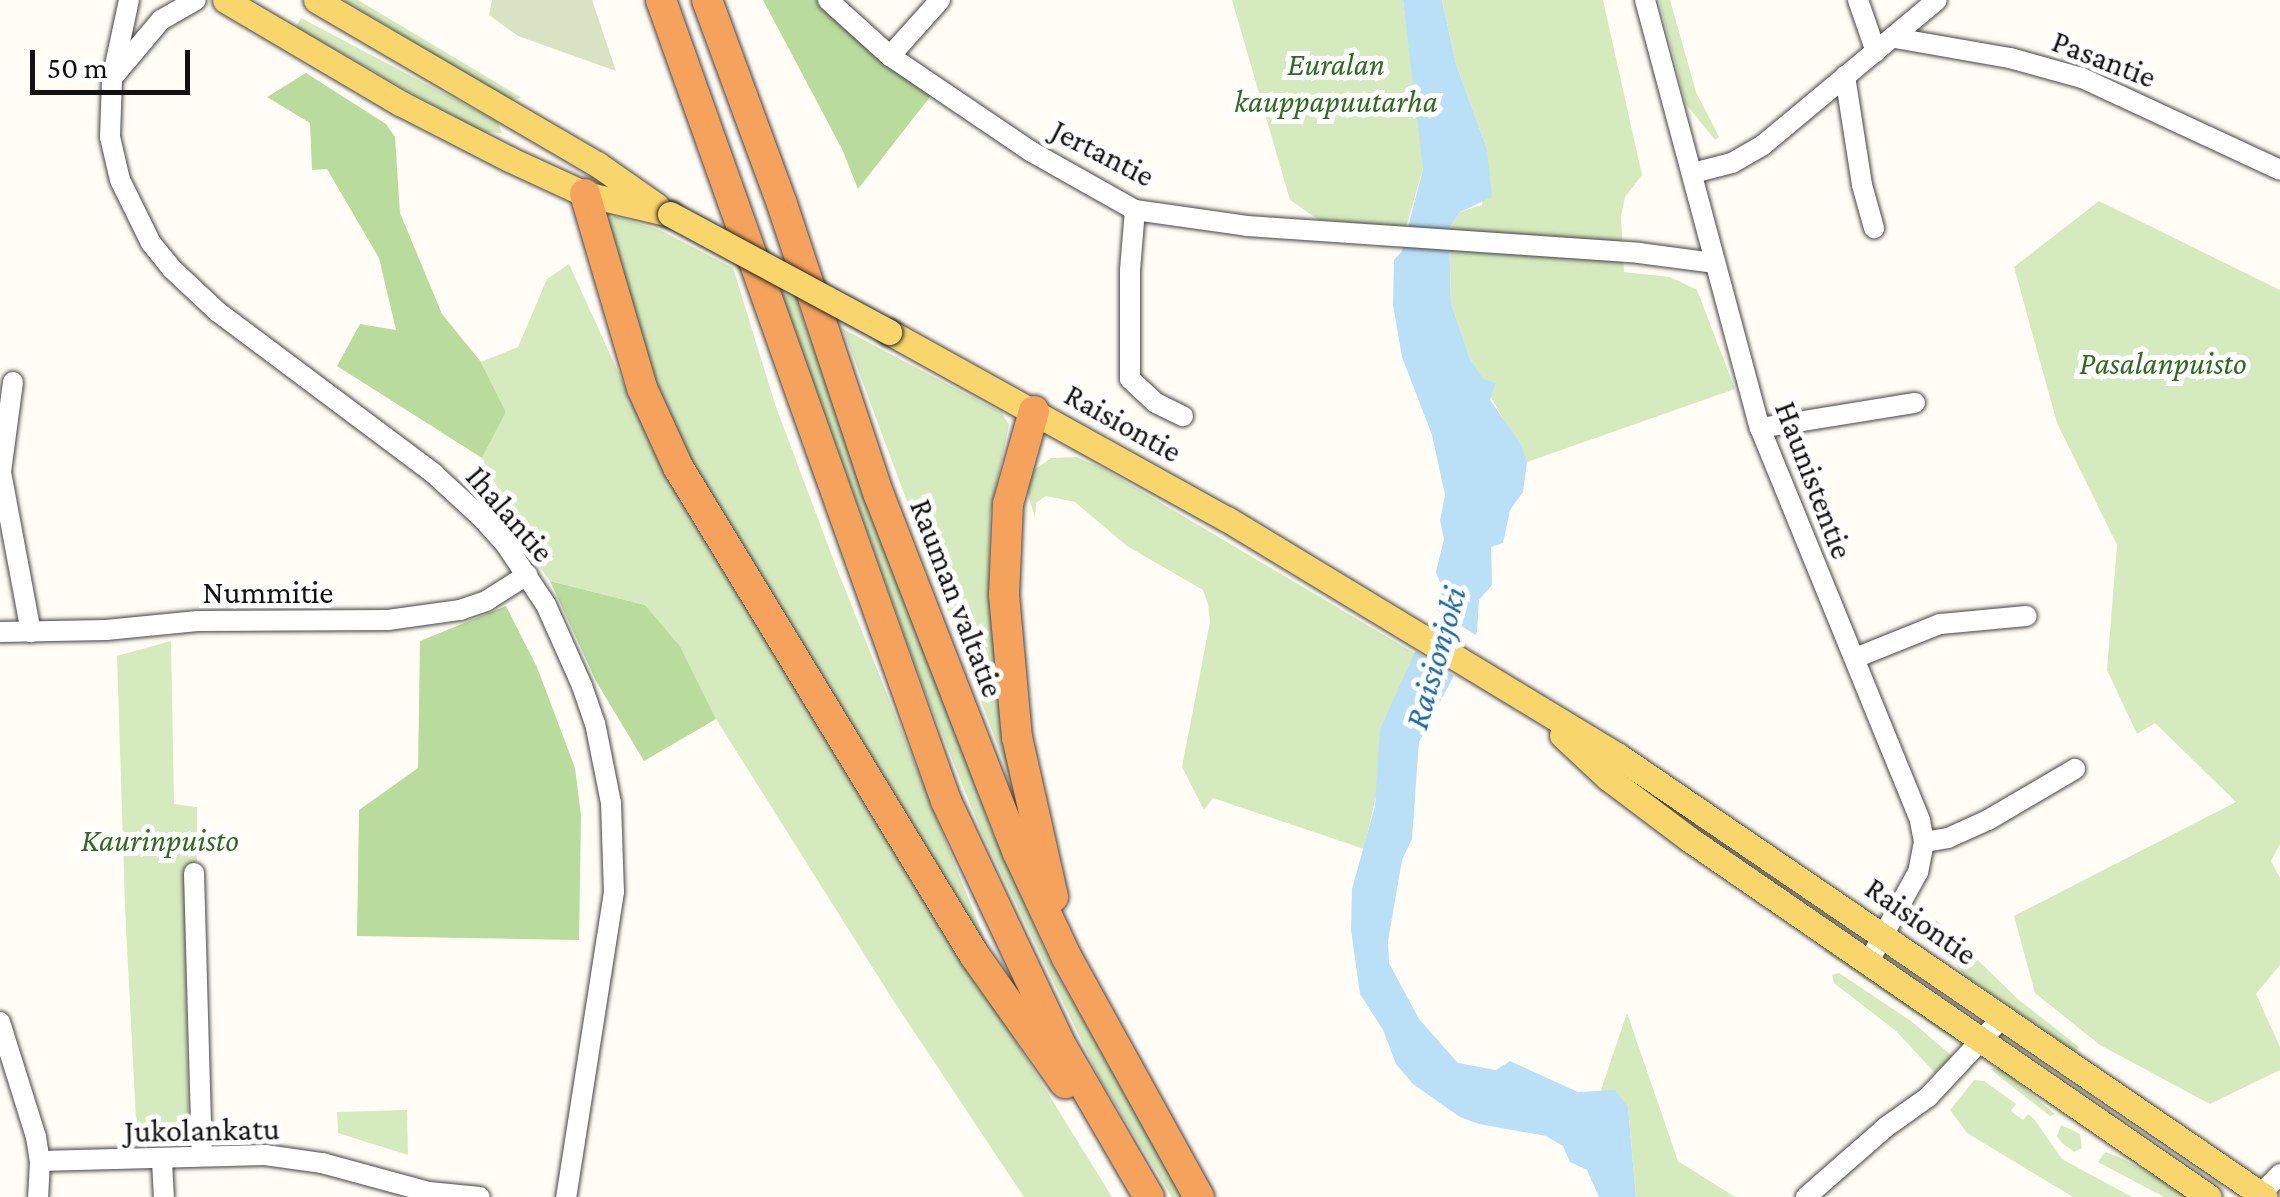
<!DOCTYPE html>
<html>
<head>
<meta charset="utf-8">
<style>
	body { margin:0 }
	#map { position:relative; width:2280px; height:1197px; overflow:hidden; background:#fffdf5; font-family:"Crimson Pro",serif }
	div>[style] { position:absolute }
	.green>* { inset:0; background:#d5ebbd }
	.forest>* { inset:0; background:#b9dc9c }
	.cemetery>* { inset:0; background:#d9e3c4 }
	.water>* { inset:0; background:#b9e0f7 }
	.pier>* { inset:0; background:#fffdf5 }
	.roads { filter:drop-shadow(0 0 2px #444) drop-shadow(0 0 2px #444) }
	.minor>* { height:20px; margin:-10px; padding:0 10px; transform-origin:10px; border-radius:10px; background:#fff }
	.major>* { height:25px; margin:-12.5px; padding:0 12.5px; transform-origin:12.5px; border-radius:12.5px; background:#f9d66b }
	.highway>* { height:30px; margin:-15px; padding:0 15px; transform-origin:15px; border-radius:15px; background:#f5a25d }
	.bridges { filter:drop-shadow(0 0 2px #222) drop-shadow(0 0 2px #222) }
	.major-bridge>* { height:25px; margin:-12.5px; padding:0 12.5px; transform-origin:12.5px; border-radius:12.5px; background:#f9d66b }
	span { translate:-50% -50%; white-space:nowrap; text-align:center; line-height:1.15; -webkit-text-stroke:10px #fff; paint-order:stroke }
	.street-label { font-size:32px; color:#111 }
	.park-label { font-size:32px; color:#2f6b1f; font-style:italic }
	.water-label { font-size:35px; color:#1768a6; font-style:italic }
	.scale { position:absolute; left:30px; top:50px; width:160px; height:45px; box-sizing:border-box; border:5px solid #111; border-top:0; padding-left:12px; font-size:30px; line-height:35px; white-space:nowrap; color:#111; -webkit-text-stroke:8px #fff; paint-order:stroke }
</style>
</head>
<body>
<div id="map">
	<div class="green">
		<div style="clip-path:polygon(344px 0,358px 0,522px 98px,509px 99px)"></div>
		<div style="clip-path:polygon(1232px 0,1403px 0,1423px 152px,1423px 169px,1406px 227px,1319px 220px,1290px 200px)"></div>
		<div style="clip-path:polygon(1442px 0,1603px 0,1642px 175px,1625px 197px,1621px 216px,1624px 272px,1670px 277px,1697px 290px,1735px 389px,1527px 462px,1470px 359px,1451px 303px,1449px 229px,1460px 212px,1482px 205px,1487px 149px,1456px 64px)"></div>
		<div style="clip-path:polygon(1659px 0,1670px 0,1696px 92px,1719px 137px,1715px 140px,1686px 104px)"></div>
		<div style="clip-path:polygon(301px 18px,498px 122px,502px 133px,484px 132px,412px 93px,296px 27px)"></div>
		<div style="clip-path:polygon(2099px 201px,2280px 290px,2280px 844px,2271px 861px,2280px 878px,2280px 965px,2256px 994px,2280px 1047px,2280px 1070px,2210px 1104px,2100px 1045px,2035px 993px,2014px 916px,2236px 802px,2155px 723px,2137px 734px,2107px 670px,2117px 545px,2057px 423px,2014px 267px)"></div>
		<div style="clip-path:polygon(614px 216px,660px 230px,733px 268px,776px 407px,835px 564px,987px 945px,982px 947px,707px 494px,654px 384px,608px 220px)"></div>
		<div style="clip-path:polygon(569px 264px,664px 473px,1112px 1197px,1024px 1197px,891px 997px,716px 719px,680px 646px,645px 605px,550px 581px,537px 563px,482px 458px,506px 412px,481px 362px,518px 347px,547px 279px)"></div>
		<div style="clip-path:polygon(781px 292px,796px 300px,992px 831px,1049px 959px,1182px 1197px,1172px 1197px,1099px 1077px,981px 831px,922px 684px)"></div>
		<div style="clip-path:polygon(843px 329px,1002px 413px,1009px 425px,990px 515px,989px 571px,997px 686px,1010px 779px)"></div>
		<div style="clip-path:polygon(1076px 457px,1102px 468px,1416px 654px,1380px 729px,1381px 774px,1364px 849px,1213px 798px,1204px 810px,1182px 767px,1210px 622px,1208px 604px,1203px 590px,1127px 546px,1075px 502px,1046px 496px,1036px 503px,1035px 518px,1026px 487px,1030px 473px,1051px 458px)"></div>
		<div style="clip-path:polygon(171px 641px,174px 804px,197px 807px,197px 861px,184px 870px,189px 1144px,137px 1139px,125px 907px,117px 656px)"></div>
		<div style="clip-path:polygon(1935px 919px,2019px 1000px,2079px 1047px,2076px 1052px,1964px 975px,1948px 955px)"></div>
		<div style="clip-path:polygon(1829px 944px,1953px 1036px,1952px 1038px,1824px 951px)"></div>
		<div style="clip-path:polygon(1839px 973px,1911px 1021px,1952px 1056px,1935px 1073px,1896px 1031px,1834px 983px,1832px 975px)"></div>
		<div style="clip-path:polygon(1627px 1013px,1678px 1161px,1735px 1197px,1636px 1197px,1628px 1107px,1601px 1090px)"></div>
		<div style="clip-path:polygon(1994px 1068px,2003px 1070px,2055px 1114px,2050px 1116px,1990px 1069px)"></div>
		<div style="clip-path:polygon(1974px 1080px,1984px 1081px,2016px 1104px,2011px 1111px,2023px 1120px,2028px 1114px,2034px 1119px,2062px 1159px,2132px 1197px,2073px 1197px,1967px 1133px,1950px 1110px)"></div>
		<div style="clip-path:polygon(407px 1110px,408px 1155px,338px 1133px,337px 1112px)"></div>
		<div style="clip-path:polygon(2061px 1125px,2080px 1134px,2082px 1148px,2074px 1152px,2062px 1143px,2057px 1136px)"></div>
		<div style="clip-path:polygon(2105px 1152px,2119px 1157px,2194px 1197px,2164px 1197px,2098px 1162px)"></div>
	</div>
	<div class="forest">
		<div style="clip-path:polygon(763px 0,816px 0,892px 69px,933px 93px,858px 189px,842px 149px)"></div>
		<div style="clip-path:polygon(306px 73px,386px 124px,395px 137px,400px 213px,442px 314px,481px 362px,506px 412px,482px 458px,337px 366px,360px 324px,396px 330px,379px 258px,327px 169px,312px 170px,310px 123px,267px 97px)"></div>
		<div style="clip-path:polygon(550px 581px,645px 605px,680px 646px,716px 719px,644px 761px,596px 681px)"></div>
		<div style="clip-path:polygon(506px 606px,537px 667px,575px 768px,581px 815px,579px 940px,357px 936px,359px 810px,418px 768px,420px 641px)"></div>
	</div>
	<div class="cemetery">
		<div style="clip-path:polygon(492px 0,592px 0,616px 71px,518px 36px,489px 15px)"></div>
	</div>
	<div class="water">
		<div style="clip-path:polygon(1403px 0,1442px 0,1456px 64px,1487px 149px,1492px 197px,1460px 212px,1449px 229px,1451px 303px,1470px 359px,1483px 379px,1496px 383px,1490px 400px,1520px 443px,1527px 462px,1523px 492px,1510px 510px,1503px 543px,1491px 547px,1492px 585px,1479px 600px,1477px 632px,1419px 742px,1412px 839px,1402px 860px,1388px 941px,1389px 963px,1419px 1019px,1458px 1063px,1496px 1070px,1510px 1061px,1578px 1092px,1615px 1090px,1628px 1107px,1636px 1197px,1599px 1197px,1587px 1170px,1570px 1162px,1563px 1146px,1546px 1136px,1479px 1124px,1460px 1117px,1413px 1084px,1396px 1064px,1383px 1030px,1360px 994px,1351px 930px,1352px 889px,1375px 806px,1380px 729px,1443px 590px,1436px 572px,1444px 539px,1440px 521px,1445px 495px,1432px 435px,1402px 357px,1393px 305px,1394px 260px,1402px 251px,1423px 169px)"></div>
	</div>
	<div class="pier">
		<div style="clip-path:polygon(1431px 606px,1480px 638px,1457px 678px,1413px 650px)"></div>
	</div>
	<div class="roads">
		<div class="minor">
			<div style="left:129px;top:0;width:81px;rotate:102.1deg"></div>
			<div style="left:112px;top:79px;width:58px;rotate:92deg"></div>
			<div style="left:110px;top:137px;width:44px;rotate:76.9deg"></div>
			<div style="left:120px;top:180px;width:70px;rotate:63.8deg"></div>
			<div style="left:151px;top:243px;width:33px;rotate:51deg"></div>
			<div style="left:172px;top:269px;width:63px;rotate:43.1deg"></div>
			<div style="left:218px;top:312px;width:269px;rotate:36.8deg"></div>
			<div style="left:433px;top:473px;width:67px;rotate:42.6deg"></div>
			<div style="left:482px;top:518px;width:36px;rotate:48deg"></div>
			<div style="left:506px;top:545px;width:72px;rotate:56.3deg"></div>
			<div style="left:546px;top:605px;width:89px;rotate:66deg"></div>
			<div style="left:582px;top:686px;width:39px;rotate:71deg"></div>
			<div style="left:595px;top:723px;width:82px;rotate:78.7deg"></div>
			<div style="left:611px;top:803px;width:89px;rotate:88.1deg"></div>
			<div style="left:614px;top:892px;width:309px;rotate:98.9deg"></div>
			<div style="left:828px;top:0;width:84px;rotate:42.1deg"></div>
			<div style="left:890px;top:56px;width:171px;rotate:34.1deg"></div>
			<div style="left:1032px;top:152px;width:118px;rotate:29.4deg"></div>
			<div style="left:1135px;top:210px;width:113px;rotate:8.1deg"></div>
			<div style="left:1247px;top:226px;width:393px;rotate:3.9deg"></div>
			<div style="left:1639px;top:253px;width:77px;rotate:7.5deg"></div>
			<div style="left:1645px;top:0;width:443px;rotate:75deg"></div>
			<div style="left:1760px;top:428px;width:424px;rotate:67.8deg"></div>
			<div style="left:1920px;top:821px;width:21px;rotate:79deg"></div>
			<div style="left:1924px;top:842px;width:31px;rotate:101deg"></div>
			<div style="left:1918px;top:872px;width:102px;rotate:118.8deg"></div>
			<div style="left:1858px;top:0;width:55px;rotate:70.9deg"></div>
			<div style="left:1895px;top:38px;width:117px;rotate:9.9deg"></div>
			<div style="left:2010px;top:58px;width:75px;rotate:15.5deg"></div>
			<div style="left:2082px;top:78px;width:218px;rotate:24.9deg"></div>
			<div style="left:890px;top:56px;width:75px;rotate:-48.2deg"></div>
			<div style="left:1845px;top:76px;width:110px;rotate:81.1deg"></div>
			<div style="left:1862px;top:185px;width:45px;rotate:74.4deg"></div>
			<div style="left:113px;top:77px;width:75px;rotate:-49.9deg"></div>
			<div style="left:161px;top:20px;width:40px;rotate:-29.7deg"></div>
			<div style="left:1693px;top:173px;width:40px;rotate:-14.4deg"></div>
			<div style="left:1732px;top:163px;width:36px;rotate:-30deg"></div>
			<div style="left:1763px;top:145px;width:226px;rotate:-39.8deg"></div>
			<div style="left:1135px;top:210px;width:60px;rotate:94.8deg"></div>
			<div style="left:1130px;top:270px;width:109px;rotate:90deg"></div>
			<div style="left:1130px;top:379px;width:35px;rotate:43deg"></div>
			<div style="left:1156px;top:403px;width:30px;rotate:26deg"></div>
			<div style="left:13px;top:382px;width:91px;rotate:97.6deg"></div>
			<div style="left:1px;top:472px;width:163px;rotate:79.4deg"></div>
			<div style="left:1760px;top:428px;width:157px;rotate:-9.2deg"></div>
			<div style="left:0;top:632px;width:106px;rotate:-1.1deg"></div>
			<div style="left:106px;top:630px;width:92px;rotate:-5.6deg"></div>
			<div style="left:198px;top:621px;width:190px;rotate:-0.3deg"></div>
			<div style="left:388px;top:620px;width:73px;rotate:-7.9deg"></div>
			<div style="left:460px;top:610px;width:28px;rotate:-19deg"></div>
			<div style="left:486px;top:601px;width:49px;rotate:-32.4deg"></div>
			<div style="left:1855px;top:658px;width:92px;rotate:-21.8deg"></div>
			<div style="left:1940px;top:624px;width:87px;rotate:-5.3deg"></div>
			<div style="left:1924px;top:842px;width:24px;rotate:-9deg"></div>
			<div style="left:1948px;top:838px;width:44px;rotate:-24.2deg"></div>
			<div style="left:1988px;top:820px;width:101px;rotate:-30.4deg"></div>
			<div style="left:194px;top:873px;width:282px;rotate:88.4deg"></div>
			<div style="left:0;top:1022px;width:121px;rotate:72.6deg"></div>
			<div style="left:36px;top:1137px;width:24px;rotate:81deg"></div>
			<div style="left:40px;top:1161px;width:36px;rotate:93deg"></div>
			<div style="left:40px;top:1161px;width:225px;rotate:-1.5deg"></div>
			<div style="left:265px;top:1155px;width:58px;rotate:8deg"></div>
			<div style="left:322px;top:1163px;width:111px;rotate:15.2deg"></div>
			<div style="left:429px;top:1192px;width:51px;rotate:5.6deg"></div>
			<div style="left:162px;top:1161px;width:36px;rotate:87deg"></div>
			<div style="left:1806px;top:1197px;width:106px;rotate:-41.2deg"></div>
			<div style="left:1886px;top:1127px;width:52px;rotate:-35.5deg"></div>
			<div style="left:1928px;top:1097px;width:108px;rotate:-46.9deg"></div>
			<div style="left:2258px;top:1197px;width:32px;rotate:-46deg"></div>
		</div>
		<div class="major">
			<div style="left:225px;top:0;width:203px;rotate:30.5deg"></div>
			<div style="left:400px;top:103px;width:123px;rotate:27.2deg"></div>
			<div style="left:509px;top:159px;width:84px;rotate:24.7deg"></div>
			<div style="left:585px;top:194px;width:87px;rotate:13.2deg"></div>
			<div style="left:316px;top:0;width:325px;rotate:30.3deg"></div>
			<div style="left:597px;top:164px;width:73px;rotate:35deg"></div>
			<div style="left:889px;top:332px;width:386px;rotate:29deg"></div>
			<div style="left:1227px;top:519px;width:456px;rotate:31.2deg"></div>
			<div style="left:1617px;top:755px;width:784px;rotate:34.3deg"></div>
			<div style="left:1562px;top:735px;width:63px;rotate:43.1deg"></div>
			<div style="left:1608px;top:778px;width:101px;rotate:37deg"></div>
			<div style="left:1689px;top:839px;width:631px;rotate:34.55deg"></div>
		</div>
		<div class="highway">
			<div style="left:661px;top:0;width:850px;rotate:70.41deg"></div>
			<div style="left:946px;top:801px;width:272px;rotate:64.8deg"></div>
			<div style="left:1062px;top:1047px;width:173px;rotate:59.9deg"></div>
			<div style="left:707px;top:0;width:217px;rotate:69.8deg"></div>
			<div style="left:782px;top:204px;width:307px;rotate:71.6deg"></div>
			<div style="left:879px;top:495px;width:384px;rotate:68.8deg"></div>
			<div style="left:1018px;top:853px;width:116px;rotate:65deg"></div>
			<div style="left:1067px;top:958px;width:273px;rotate:61.1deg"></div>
			<div style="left:585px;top:194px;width:202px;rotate:73.6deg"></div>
			<div style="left:642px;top:388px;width:87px;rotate:65.5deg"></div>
			<div style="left:678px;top:467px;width:572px;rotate:58.73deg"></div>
			<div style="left:975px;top:956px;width:156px;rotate:54.7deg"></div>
			<div style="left:1034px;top:411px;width:97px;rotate:105.6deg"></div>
			<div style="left:1008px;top:504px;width:91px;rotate:92.5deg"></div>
			<div style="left:1004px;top:595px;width:143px;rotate:84.8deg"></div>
			<div style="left:1017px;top:737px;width:164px;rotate:77.3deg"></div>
		</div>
	</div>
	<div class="bridges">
		<div class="major-bridge">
			<div style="left:670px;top:214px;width:249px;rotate:28.3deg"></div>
		</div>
	</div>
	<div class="street-label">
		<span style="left:2104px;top:59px;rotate:21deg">Pasantie</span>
		<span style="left:1103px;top:153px;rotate:27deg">Jertantie</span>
		<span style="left:1123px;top:423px;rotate:29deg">Raisiontie</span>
		<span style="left:1814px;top:480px;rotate:69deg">Haunistentie</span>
		<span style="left:510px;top:514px;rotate:49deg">Ihalantie</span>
		<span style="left:268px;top:592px">Nummitie</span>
		<span style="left:957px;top:598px;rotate:69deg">Rauman valtatie</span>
		<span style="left:1921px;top:921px;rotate:35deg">Raisiontie</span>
		<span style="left:202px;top:1130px;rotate:-1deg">Jukolankatu</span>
	</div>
	<div class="park-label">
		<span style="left:1336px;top:83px">Euralan<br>kauppapuutarha</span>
		<span style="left:2163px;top:363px">Pasalanpuisto</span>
		<span style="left:160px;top:840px">Kaurinpuisto</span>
	</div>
	<div class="water-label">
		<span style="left:1436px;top:658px;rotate:-74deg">Raisionjoki</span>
	</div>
	<div class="scale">50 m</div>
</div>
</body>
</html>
